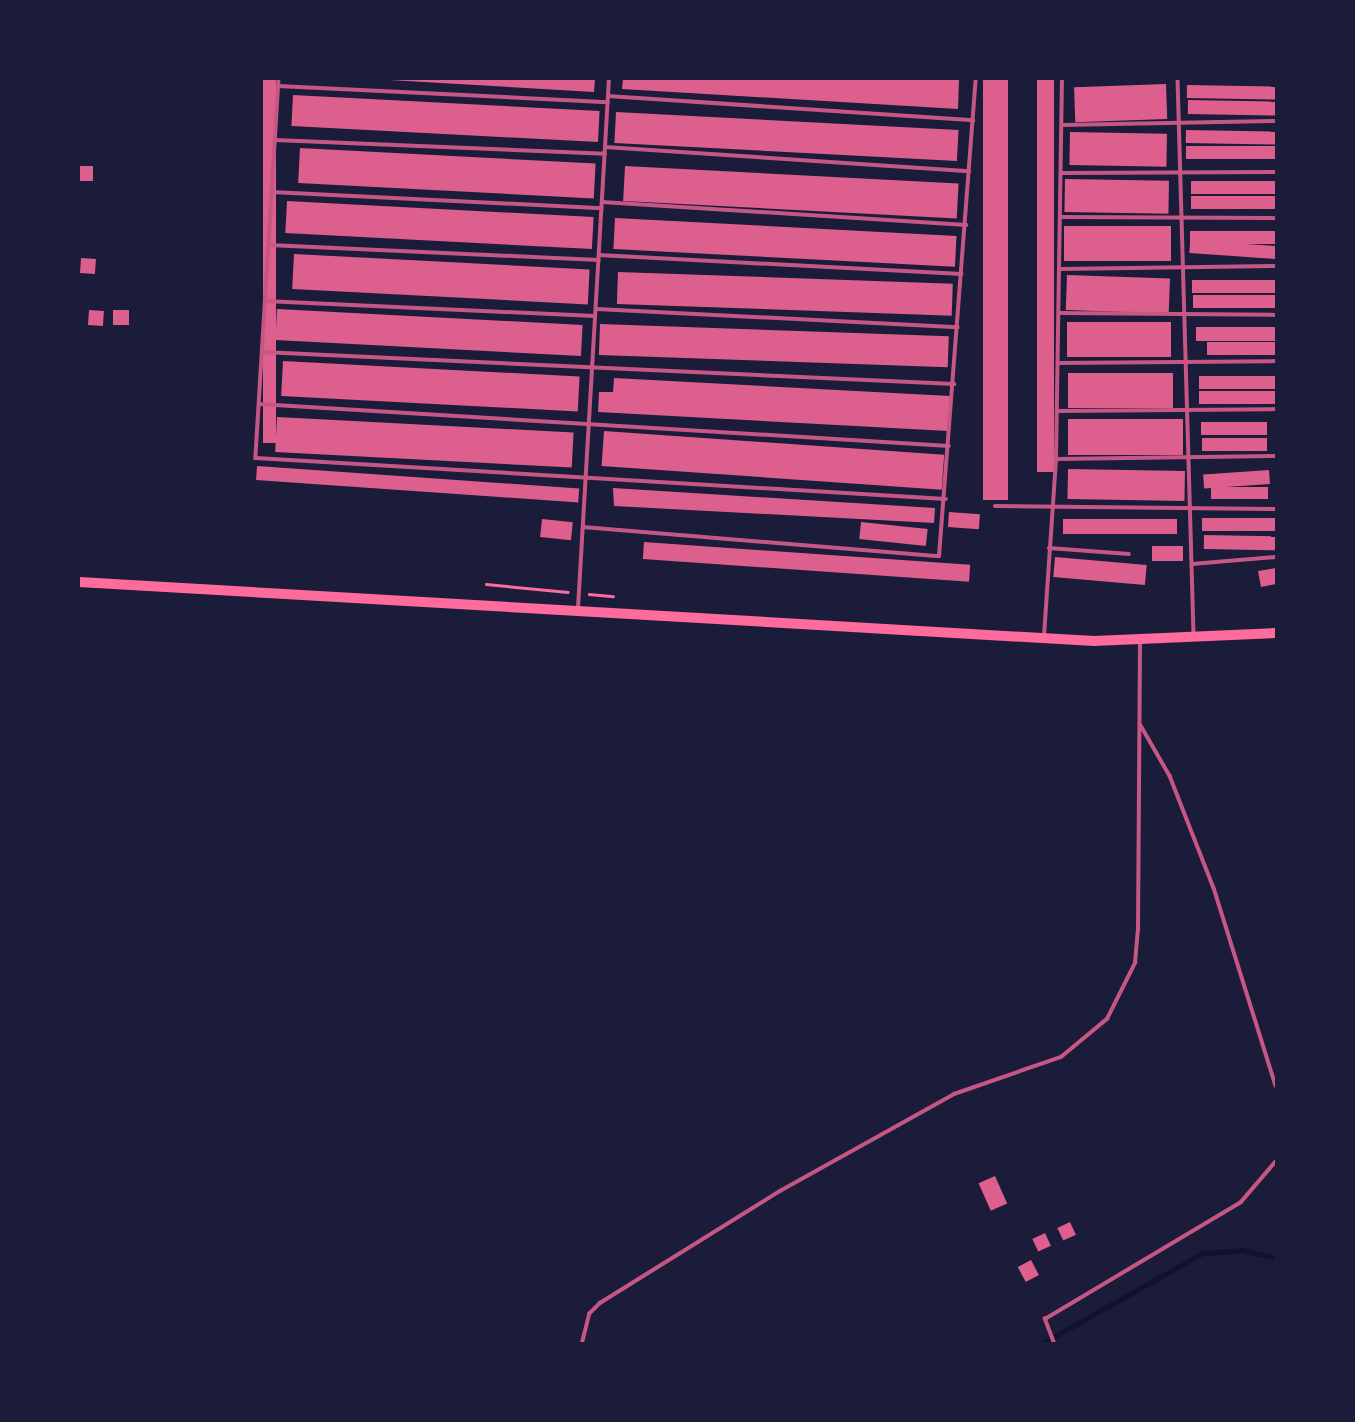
<!DOCTYPE html>
<html>
<head>
<meta charset="utf-8">
<style>
	body { margin:0 }
	#map { position:relative; width:1355px; height:1422px; overflow:hidden; background:#1b1b3a; font-family:"Golos Text",sans-serif }
	div>[style] { position:absolute }
	.stream>* { height:4.5px; margin:-2.25px; padding:0 2.25px; transform-origin:2.25px; border-radius:2.25px; background:#12122b }
	.building>* { inset:0; background:#dd5f8e; transform-origin:0 0 }
	.path>* { height:2.5px; margin:-1.25px; padding:0 1.25px; transform-origin:1.25px; border-radius:1.25px; background:#ff6b9d }
	.service>* { height:3.5px; margin:-1.75px; padding:0 1.75px; transform-origin:1.75px; border-radius:1.75px; background:#c65784 }
	.primary>* { height:10px; margin:-5px; padding:0 5px; transform-origin:5px; border-radius:5px; background:#ff6b9d }
	span { translate:-50% -50%; white-space:nowrap; text-align:center; line-height:1.15; -webkit-text-stroke:6px #1b1b3a; paint-order:stroke }
	.frame { position:absolute; inset:0; border:80px solid #1b1b3a; pointer-events:none }
</style>
</head>
<body>
<div id="map">
	<div class="stream">
		<div style="left:1043px;top:1343px;width:184px;rotate:-29.4deg"></div>
		<div style="left:1203px;top:1253px;width:39px;rotate:-4deg"></div>
		<div style="left:1242px;top:1250px;width:35px;rotate:13deg"></div>
	</div>
	<div class="building">
		<div style="left:263px;top:79px;width:13px;height:364px"></div>
		<div style="clip-path:polygon(372px 79px,595px 79px,594px 92px)"></div>
		<div style="clip-path:polygon(623px 79px,959px 79px,958px 109px,622px 89px)"></div>
		<div style="left:983px;top:79px;width:25px;height:421px"></div>
		<div style="left:1037px;top:79px;width:17px;height:393px"></div>
		<div style="left:1166px;top:84px;width:35px;height:92px;rotate:88deg"></div>
		<div style="left:1187px;top:85px;width:89px;height:13px;rotate:1deg"></div>
		<div style="left:293px;top:95px;width:307px;height:31px;rotate:3deg"></div>
		<div style="left:1188px;top:100px;width:88px;height:14px;rotate:1deg"></div>
		<div style="left:616px;top:112px;width:343px;height:31px;rotate:3deg"></div>
		<div style="left:1186px;top:130px;width:90px;height:13px;rotate:1deg"></div>
		<div style="left:1070px;top:132px;width:97px;height:33px;rotate:1deg"></div>
		<div style="left:1186px;top:146px;width:90px;height:13px"></div>
		<div style="left:300px;top:148px;width:296px;height:35px;rotate:3deg"></div>
		<div style="left:79px;top:166px;width:14px;height:15px"></div>
		<div style="left:625px;top:166px;width:334px;height:35px;rotate:3deg"></div>
		<div style="left:1065px;top:179px;width:104px;height:33px;rotate:1deg"></div>
		<div style="left:1276px;top:181px;width:13px;height:85px;rotate:90deg"></div>
		<div style="left:1276px;top:196px;width:13px;height:85px;rotate:90deg"></div>
		<div style="left:287px;top:201px;width:307px;height:32px;rotate:3deg"></div>
		<div style="left:615px;top:218px;width:342px;height:31px;rotate:3deg"></div>
		<div style="left:1171px;top:226px;width:35px;height:107px;rotate:90deg"></div>
		<div style="left:1275px;top:231px;width:13px;height:85px;rotate:90deg"></div>
		<div style="left:1276px;top:246px;width:13px;height:86px;rotate:94deg"></div>
		<div style="left:294px;top:254px;width:296px;height:35px;rotate:3deg"></div>
		<div style="left:81px;top:258px;width:15px;height:15px;rotate:4deg"></div>
		<div style="left:618px;top:272px;width:335px;height:32px;rotate:2deg"></div>
		<div style="left:1067px;top:275px;width:103px;height:35px;rotate:2deg"></div>
		<div style="left:1276px;top:280px;width:13px;height:84px;rotate:90deg"></div>
		<div style="left:1276px;top:295px;width:13px;height:83px;rotate:90deg"></div>
		<div style="left:277px;top:309px;width:306px;height:31px;rotate:3deg"></div>
		<div style="left:89px;top:310px;width:15px;height:15px;rotate:4deg"></div>
		<div style="left:113px;top:310px;width:16px;height:15px"></div>
		<div style="left:1067px;top:322px;width:104px;height:35px"></div>
		<div style="left:600px;top:324px;width:349px;height:31px;rotate:2deg"></div>
		<div style="left:1276px;top:327px;width:14px;height:80px;rotate:90deg"></div>
		<div style="left:1276px;top:342px;width:13px;height:69px;rotate:90deg"></div>
		<div style="left:283px;top:361px;width:297px;height:35px;rotate:3deg"></div>
		<div style="left:1068px;top:373px;width:105px;height:35px"></div>
		<div style="left:1276px;top:376px;width:13px;height:77px;rotate:90deg"></div>
		<div style="clip-path:polygon(614px 378px,950px 396px,948px 431px,598px 412px,599px 392px,613px 392px)"></div>
		<div style="left:1276px;top:391px;width:13px;height:77px;rotate:90deg"></div>
		<div style="left:277px;top:417px;width:297px;height:35px;rotate:3deg"></div>
		<div style="left:1068px;top:419px;width:115px;height:36px"></div>
		<div style="left:1267px;top:422px;width:13px;height:66px;rotate:90deg"></div>
		<div style="left:604px;top:431px;width:341px;height:35px;rotate:4deg"></div>
		<div style="left:1267px;top:438px;width:13px;height:65px;rotate:90deg"></div>
		<div style="left:257px;top:466px;width:323px;height:14px;rotate:4deg"></div>
		<div style="left:1068px;top:469px;width:117px;height:30px;rotate:1deg"></div>
		<div style="left:1269px;top:470px;width:14px;height:66px;rotate:86deg"></div>
		<div style="left:1268px;top:487px;width:12px;height:57px;rotate:90deg"></div>
		<div style="clip-path:polygon(613px 488px,935px 508px,934px 523px,614px 506px)"></div>
		<div style="left:949px;top:512px;width:31px;height:15px;rotate:4deg"></div>
		<div style="left:1202px;top:518px;width:74px;height:13px"></div>
		<div style="left:542px;top:519px;width:31px;height:18px;rotate:6deg"></div>
		<div style="left:1177px;top:519px;width:15px;height:114px;rotate:90deg"></div>
		<div style="left:861px;top:522px;width:67px;height:17px;rotate:6deg"></div>
		<div style="left:1204px;top:535px;width:72px;height:14px;rotate:1deg"></div>
		<div style="left:644px;top:542px;width:327px;height:17px;rotate:4deg"></div>
		<div style="left:1152px;top:546px;width:31px;height:15px"></div>
		<div style="left:1055px;top:557px;width:92px;height:20px;rotate:5deg"></div>
		<div style="clip-path:polygon(1276px 568px,1276px 584px,1261px 587px,1258px 571px)"></div>
		<div style="left:995px;top:1176px;width:30px;height:18px;rotate:66deg"></div>
		<div style="left:1070px;top:1222px;width:14px;height:14px;rotate:65deg"></div>
		<div style="left:1045px;top:1233px;width:14px;height:14px;rotate:65deg"></div>
		<div style="left:1031px;top:1260px;width:17px;height:15px;rotate:62deg"></div>
	</div>
	<div class="path">
		<div style="left:486px;top:584px;width:82px;rotate:5.6deg"></div>
		<div style="left:589px;top:594px;width:24px;rotate:5deg"></div>
	</div>
	<div class="service">
		<div style="left:279px;top:79px;width:380px;rotate:93.5deg"></div>
		<div style="left:256px;top:458px;width:691px;rotate:3.4deg"></div>
		<div style="left:1178px;top:79px;width:554px;rotate:88.35deg"></div>
		<div style="left:278px;top:86px;width:330px;rotate:2.8deg"></div>
		<div style="left:608px;top:96px;width:366px;rotate:3.8deg"></div>
		<div style="left:1062px;top:125px;width:214px;rotate:-1.1deg"></div>
		<div style="left:275px;top:140px;width:330px;rotate:2.4deg"></div>
		<div style="left:605px;top:147px;width:365px;rotate:3.8deg"></div>
		<div style="left:1062px;top:173px;width:214px;rotate:-0.3deg"></div>
		<div style="left:272px;top:192px;width:330px;rotate:2.8deg"></div>
		<div style="left:602px;top:202px;width:365px;rotate:3.6deg"></div>
		<div style="left:1061px;top:217px;width:215px;rotate:0.3deg"></div>
		<div style="left:269px;top:245px;width:330px;rotate:2.6deg"></div>
		<div style="left:599px;top:255px;width:363px;rotate:3deg"></div>
		<div style="left:1060px;top:269px;width:216px;rotate:-0.8deg"></div>
		<div style="left:265px;top:301px;width:330px;rotate:2.6deg"></div>
		<div style="left:597px;top:309px;width:361px;rotate:2.9deg"></div>
		<div style="left:1059px;top:313px;width:217px;rotate:0.5deg"></div>
		<div style="left:262px;top:352px;width:693px;rotate:2.65deg"></div>
		<div style="left:1058px;top:363px;width:218px;rotate:-0.5deg"></div>
		<div style="left:259px;top:404px;width:691px;rotate:3.48deg"></div>
		<div style="left:1058px;top:411px;width:218px;rotate:-0.5deg"></div>
		<div style="left:1056px;top:459px;width:220px;rotate:-0.8deg"></div>
		<div style="left:995px;top:506px;width:281px;rotate:0.6deg"></div>
		<div style="left:583px;top:527px;width:357px;rotate:4.7deg"></div>
		<div style="left:939px;top:556px;width:478px;rotate:-85.6deg"></div>
		<div style="left:1049px;top:548px;width:80px;rotate:4.3deg"></div>
		<div style="left:1192px;top:564px;width:84px;rotate:-4.8deg"></div>
		<div style="left:578px;top:608px;width:530px;rotate:-86.65deg"></div>
		<div style="left:1044px;top:636px;width:177px;rotate:-86.1deg"></div>
		<div style="left:1056px;top:459px;width:380px;rotate:-89.1deg"></div>
		<div style="left:1140px;top:724px;width:60px;rotate:60deg"></div>
		<div style="left:1170px;top:776px;width:120px;rotate:68.6deg"></div>
		<div style="left:1214px;top:888px;width:207px;rotate:72.6deg"></div>
		<div style="left:582px;top:1343px;width:30px;rotate:-76deg"></div>
		<div style="left:589px;top:1314px;width:16px;rotate:-45deg"></div>
		<div style="left:600px;top:1303px;width:212px;rotate:-31.9deg"></div>
		<div style="left:780px;top:1191px;width:199px;rotate:-29.1deg"></div>
		<div style="left:954px;top:1094px;width:113px;rotate:-19.1deg"></div>
		<div style="left:1061px;top:1057px;width:60px;rotate:-39.6deg"></div>
		<div style="left:1107px;top:1019px;width:63px;rotate:-63.4deg"></div>
		<div style="left:1135px;top:963px;width:32px;rotate:-85deg"></div>
		<div style="left:1138px;top:931px;width:288px;rotate:-89.6deg"></div>
		<div style="left:1054px;top:1343px;width:26px;rotate:-111deg"></div>
		<div style="left:1045px;top:1319px;width:228px;rotate:-30.8deg"></div>
		<div style="left:1241px;top:1202px;width:54px;rotate:-49.5deg"></div>
	</div>
	<div class="primary">
		<div style="left:79px;top:582px;width:1017px;rotate:3.33deg"></div>
		<div style="left:1094px;top:641px;width:182px;rotate:-2.5deg"></div>
	</div>
	<div class="frame"></div>
</div>
</body>
</html>
